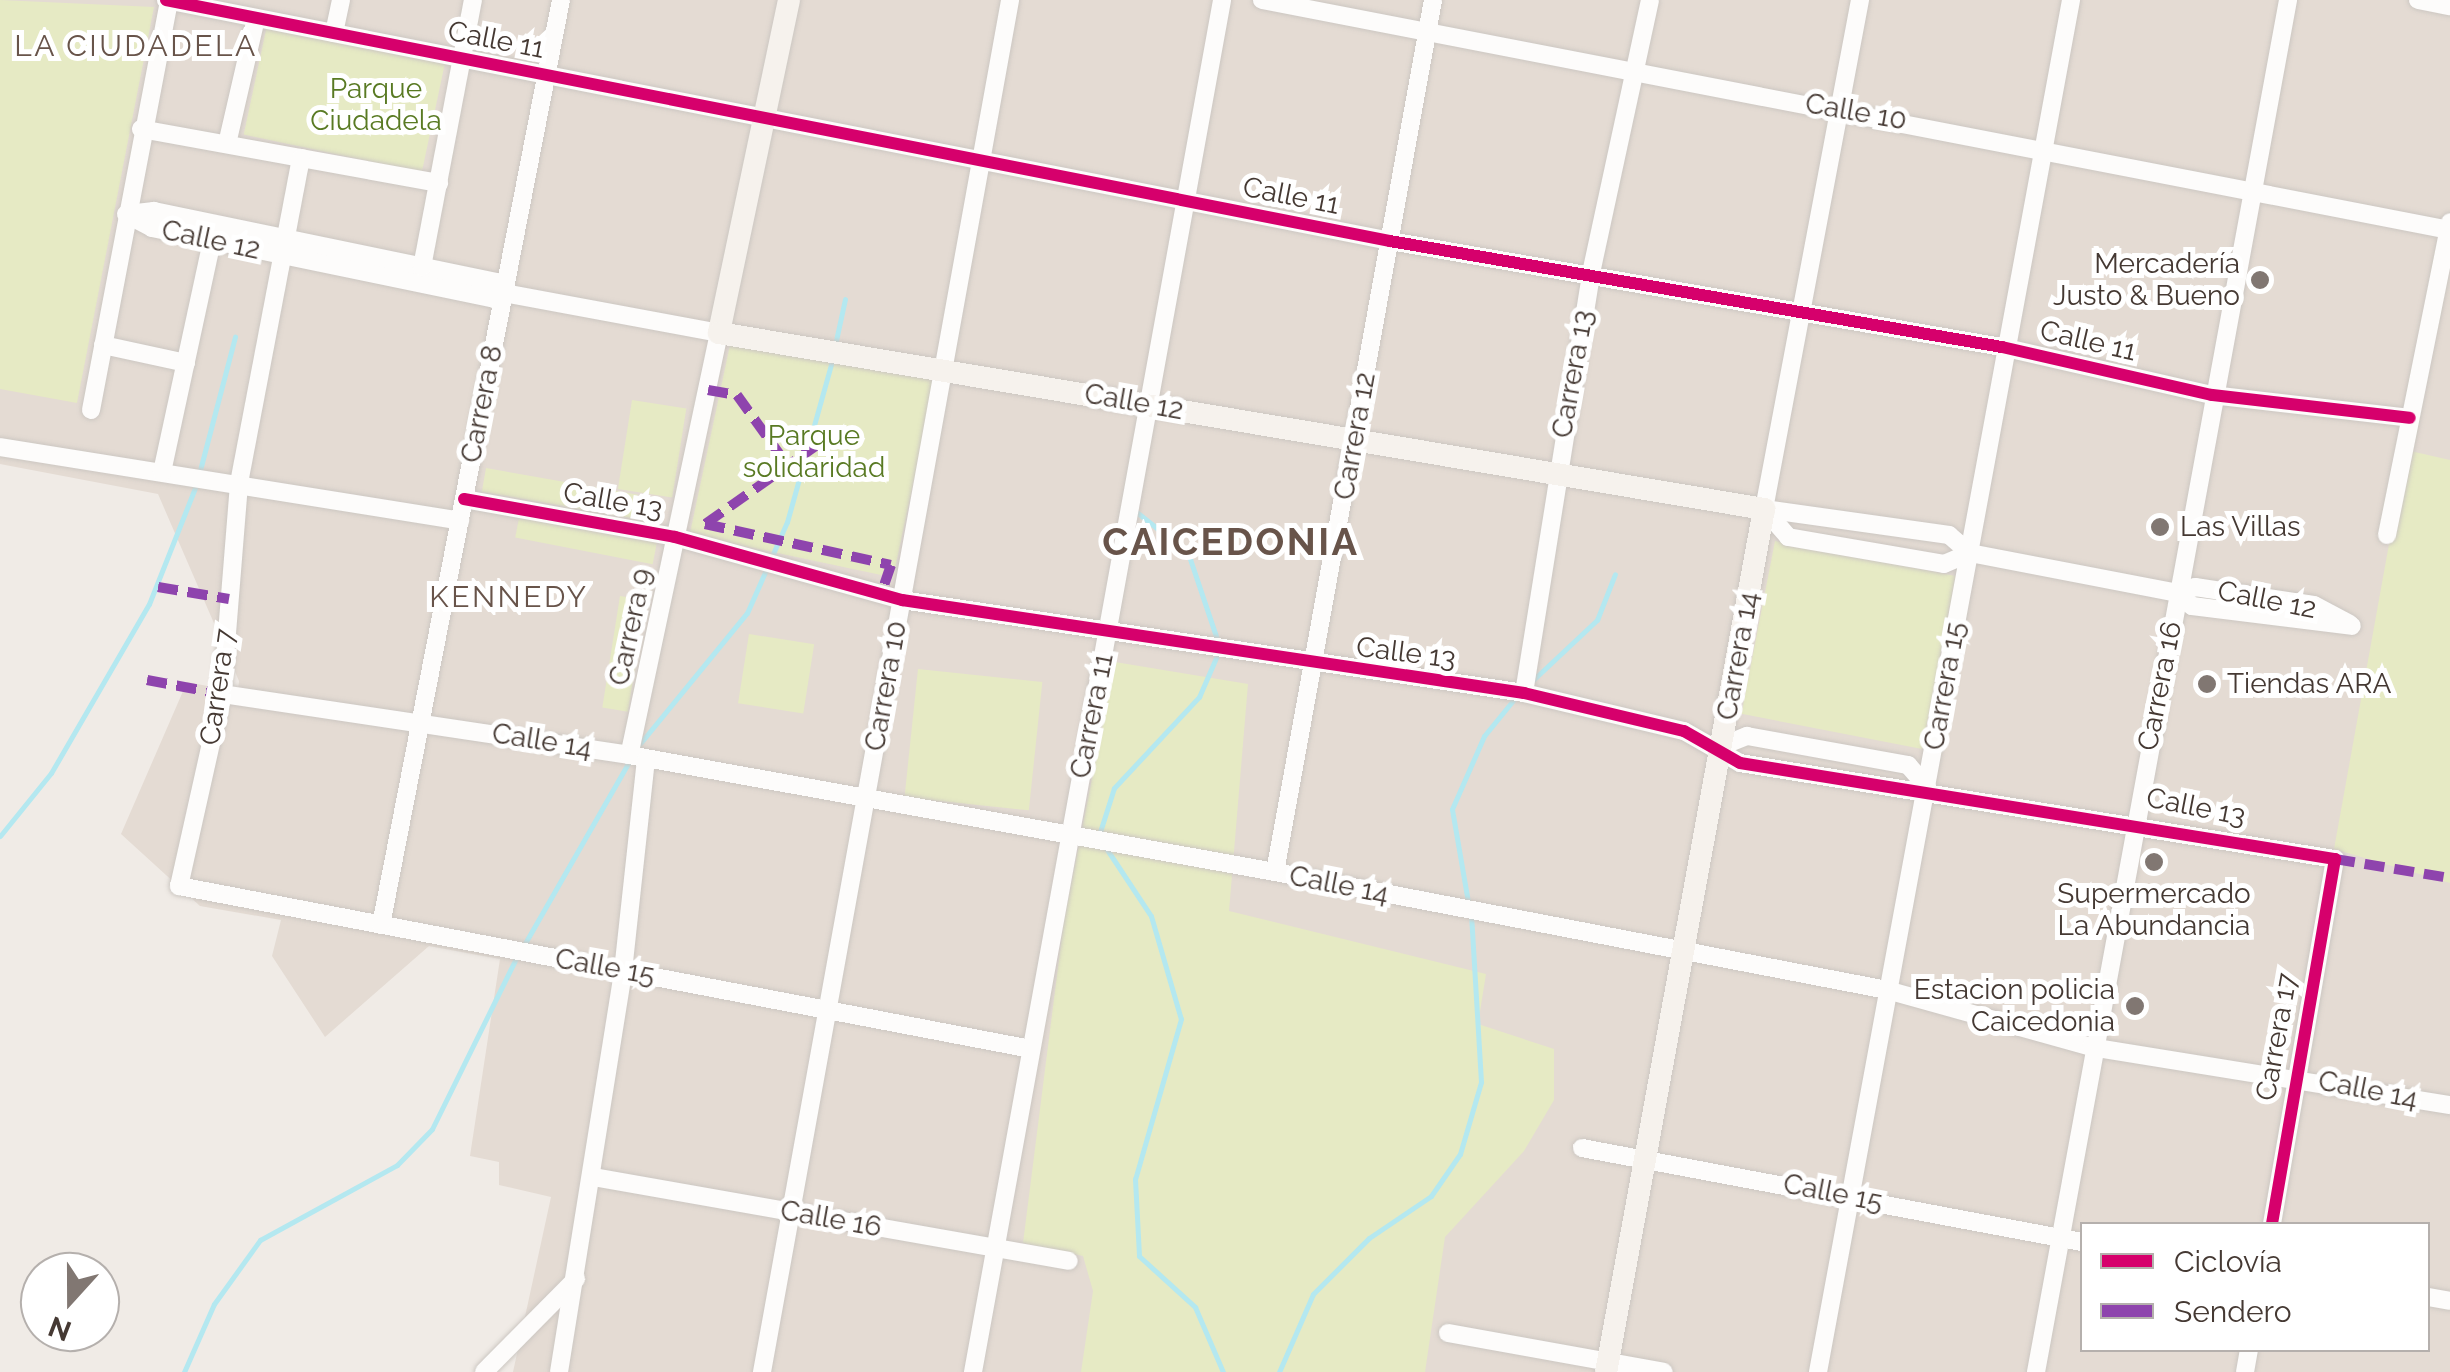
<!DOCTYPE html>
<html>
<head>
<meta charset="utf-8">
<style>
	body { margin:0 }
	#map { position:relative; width:2450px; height:1372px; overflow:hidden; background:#f0ebe6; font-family:Raleway,sans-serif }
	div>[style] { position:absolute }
	.residential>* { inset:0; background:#e4dbd3 }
	.green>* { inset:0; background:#e6eac4; transform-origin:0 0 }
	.stream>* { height:5px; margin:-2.5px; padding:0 2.5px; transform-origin:2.5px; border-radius:2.5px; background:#b4e8f0 }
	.roads { filter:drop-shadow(0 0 2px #ccc7c2) drop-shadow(0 0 2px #ccc7c2) }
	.minor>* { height:18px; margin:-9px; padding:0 9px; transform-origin:9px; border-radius:9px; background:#fdfcfb }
	.secondary>* { height:22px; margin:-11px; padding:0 11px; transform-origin:11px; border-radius:11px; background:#f6f2ed }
	.quiet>* { height:10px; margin-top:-5px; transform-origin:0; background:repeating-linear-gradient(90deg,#8e44ad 0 20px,transparent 0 30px) }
	.cycleway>* { height:12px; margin:-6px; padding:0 6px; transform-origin:6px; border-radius:6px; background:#d6006c }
	.dots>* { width:28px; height:28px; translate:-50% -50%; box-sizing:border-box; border:5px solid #fff; border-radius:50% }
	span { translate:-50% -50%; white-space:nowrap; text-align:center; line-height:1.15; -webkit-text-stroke:10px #fff; paint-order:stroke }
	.street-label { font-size:28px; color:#453933 }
	.park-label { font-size:28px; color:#597a23 }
	.poi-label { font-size:28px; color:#453933 }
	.right { translate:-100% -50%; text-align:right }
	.left { translate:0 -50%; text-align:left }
	.neighbourhood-label { font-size:30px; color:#68544a; letter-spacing:2.5px }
	.district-label { font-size:38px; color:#68544a; font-weight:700; letter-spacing:2.5px }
	.legend { position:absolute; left:2080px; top:1222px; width:350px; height:130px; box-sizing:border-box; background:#fff; border:2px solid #b5b0ad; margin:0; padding:12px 18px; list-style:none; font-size:30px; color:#453933 }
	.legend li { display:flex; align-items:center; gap:20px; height:50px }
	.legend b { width:50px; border:2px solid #b5b0ad }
	.north { position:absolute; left:20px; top:1252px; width:100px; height:100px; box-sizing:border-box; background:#fff; border:2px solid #b5b0ad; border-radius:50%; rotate:201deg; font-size:28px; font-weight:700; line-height:40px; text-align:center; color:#453933 }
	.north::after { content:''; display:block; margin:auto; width:35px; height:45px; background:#817772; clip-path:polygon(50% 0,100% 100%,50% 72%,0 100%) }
</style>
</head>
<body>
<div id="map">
	<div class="residential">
		<div style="clip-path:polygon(evenodd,0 0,2450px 0,2450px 1372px,513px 1372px,551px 1197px,499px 1185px,499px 1162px,470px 1156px,500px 959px,429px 946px,325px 1037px,272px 956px,281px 920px,200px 906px,121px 834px,187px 682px,238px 692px,239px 681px,158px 494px,0 464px,0 0,2082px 1224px,2428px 1224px,2428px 1350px,2082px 1350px,2082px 1224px)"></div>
	</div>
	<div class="green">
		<div style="clip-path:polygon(0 0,154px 7px,77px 403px,0 389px)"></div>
		<div style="left:267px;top:25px;width:182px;height:112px;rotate:12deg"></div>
		<div style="left:734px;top:326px;width:208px;height:213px;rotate:12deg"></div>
		<div style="left:632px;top:400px;width:55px;height:90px;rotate:9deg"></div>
		<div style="clip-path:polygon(2406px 450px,2450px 460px,2450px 883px,2334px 849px)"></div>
		<div style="left:486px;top:468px;width:154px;height:24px;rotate:10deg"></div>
		<div style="left:520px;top:513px;width:140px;height:25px;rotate:11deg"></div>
		<div style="left:1775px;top:541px;width:184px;height:176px;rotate:11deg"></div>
		<div style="left:620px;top:596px;width:26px;height:113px;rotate:9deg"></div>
		<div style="left:749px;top:634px;width:66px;height:70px;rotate:9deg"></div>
		<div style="clip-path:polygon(1115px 662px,1248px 684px,1229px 911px,1486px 974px,1478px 1024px,1554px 1049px,1554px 1100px,1524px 1151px,1445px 1237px,1425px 1372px,1081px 1372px,1093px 1291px,1083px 1256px,1023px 1243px,1064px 920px)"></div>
		<div style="left:918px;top:669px;width:125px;height:129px;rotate:6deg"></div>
	</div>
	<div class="stream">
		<div style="left:835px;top:345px;width:47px;rotate:-77.7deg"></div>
		<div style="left:199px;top:474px;width:142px;rotate:-75.3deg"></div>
		<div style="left:1134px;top:510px;width:69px;rotate:38.5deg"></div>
		<div style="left:1188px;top:553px;width:94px;rotate:71.4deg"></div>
		<div style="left:1533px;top:680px;width:88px;rotate:-43.2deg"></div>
		<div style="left:1597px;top:620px;width:49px;rotate:-68.6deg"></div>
		<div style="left:638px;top:746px;width:172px;rotate:-50.7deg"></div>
		<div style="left:747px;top:613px;width:99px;rotate:-66.3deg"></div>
		<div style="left:787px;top:522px;width:167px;rotate:-74.4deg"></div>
		<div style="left:1099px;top:835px;width:49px;rotate:-72.3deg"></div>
		<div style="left:1114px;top:788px;width:125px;rotate:-47deg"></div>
		<div style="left:1199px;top:697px;width:48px;rotate:-66.6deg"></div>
		<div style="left:0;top:836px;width:81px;rotate:-51deg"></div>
		<div style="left:51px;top:773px;width:195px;rotate:-59.9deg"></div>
		<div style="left:149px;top:604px;width:128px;rotate:-68.4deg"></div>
		<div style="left:1104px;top:845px;width:85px;rotate:56.5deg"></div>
		<div style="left:1151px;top:916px;width:107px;rotate:73.8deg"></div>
		<div style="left:1181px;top:1019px;width:166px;rotate:106deg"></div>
		<div style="left:1135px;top:1179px;width:77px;rotate:87deg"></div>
		<div style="left:1139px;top:1256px;width:76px;rotate:42.3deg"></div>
		<div style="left:1195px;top:1307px;width:71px;rotate:66.7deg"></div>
		<div style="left:1468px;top:902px;width:94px;rotate:-99.8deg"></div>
		<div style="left:1452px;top:809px;width:80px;rotate:-66.3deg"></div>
		<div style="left:1484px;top:736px;width:49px;rotate:-50.8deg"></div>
		<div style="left:524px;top:945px;width:213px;rotate:-60.2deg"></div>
		<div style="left:184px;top:1372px;width:74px;rotate:-66.2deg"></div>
		<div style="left:214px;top:1304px;width:79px;rotate:-54.3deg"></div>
		<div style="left:260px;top:1240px;width:156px;rotate:-28.7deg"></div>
		<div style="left:397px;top:1165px;width:50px;rotate:-45.8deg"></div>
		<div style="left:432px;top:1129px;width:195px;rotate:-63.8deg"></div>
		<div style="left:1279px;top:1372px;width:85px;rotate:-66.4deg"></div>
		<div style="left:1313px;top:1294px;width:79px;rotate:-45deg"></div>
		<div style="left:1369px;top:1238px;width:75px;rotate:-34.1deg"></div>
		<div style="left:1431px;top:1196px;width:51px;rotate:-55.4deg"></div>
		<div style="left:1460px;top:1154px;width:75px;rotate:-73.7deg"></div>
		<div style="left:1481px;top:1082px;width:169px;rotate:-93.4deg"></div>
	</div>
	<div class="roads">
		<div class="minor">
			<div style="left:166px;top:0;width:1248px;rotate:11.14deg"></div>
			<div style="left:1390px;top:241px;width:621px;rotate:9.83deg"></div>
			<div style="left:2002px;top:347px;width:215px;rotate:12.9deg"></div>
			<div style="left:2212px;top:395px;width:199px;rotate:6.6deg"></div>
			<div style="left:1262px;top:0;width:1210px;rotate:10.96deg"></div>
			<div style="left:2418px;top:0;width:33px;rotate:11deg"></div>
			<div style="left:334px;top:33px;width:34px;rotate:-78deg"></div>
			<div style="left:141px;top:129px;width:303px;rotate:10.3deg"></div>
			<div style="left:227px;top:144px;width:129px;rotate:-77deg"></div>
			<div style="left:301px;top:158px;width:332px;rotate:100.8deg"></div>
			<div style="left:239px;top:484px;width:211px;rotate:94.6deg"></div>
			<div style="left:222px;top:694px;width:197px;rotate:102.6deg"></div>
			<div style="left:179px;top:886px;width:867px;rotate:10.83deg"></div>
			<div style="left:126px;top:214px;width:30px;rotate:28deg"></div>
			<div style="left:152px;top:228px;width:349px;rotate:11.7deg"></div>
			<div style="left:494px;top:299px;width:12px;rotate:-31deg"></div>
			<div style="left:504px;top:293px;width:219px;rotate:10.5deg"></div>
			<div style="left:719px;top:333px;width:431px;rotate:102deg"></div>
			<div style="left:128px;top:214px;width:26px;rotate:-7deg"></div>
			<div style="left:154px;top:211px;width:350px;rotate:11.7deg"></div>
			<div style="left:497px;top:282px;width:13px;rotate:58deg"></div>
			<div style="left:422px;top:267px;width:272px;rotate:-79.2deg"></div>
			<div style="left:103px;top:345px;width:85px;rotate:12.2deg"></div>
			<div style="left:91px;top:410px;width:417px;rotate:-79.2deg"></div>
			<div style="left:0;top:447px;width:466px;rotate:9.1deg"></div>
			<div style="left:162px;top:472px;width:237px;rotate:-77.8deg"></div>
			<div style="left:464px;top:499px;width:214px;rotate:10.2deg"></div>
			<div style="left:675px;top:537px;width:236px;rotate:15.5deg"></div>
			<div style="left:902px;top:600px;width:629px;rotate:8.5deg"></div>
			<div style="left:1524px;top:693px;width:164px;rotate:13.4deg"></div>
			<div style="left:1684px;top:731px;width:64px;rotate:29.7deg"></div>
			<div style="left:1740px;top:763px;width:603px;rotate:9.17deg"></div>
			<div style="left:2335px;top:859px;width:370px;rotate:99.8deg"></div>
			<div style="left:1764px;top:509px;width:187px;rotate:8deg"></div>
			<div style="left:1949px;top:535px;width:28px;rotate:41deg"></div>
			<div style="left:1970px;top:553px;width:211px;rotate:10.9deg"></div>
			<div style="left:2177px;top:593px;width:20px;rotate:41deg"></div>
			<div style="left:2192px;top:606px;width:161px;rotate:7.1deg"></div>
			<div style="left:1764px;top:509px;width:518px;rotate:-79.32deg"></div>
			<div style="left:1764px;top:509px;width:37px;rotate:49deg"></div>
			<div style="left:1788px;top:537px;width:158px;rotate:9.8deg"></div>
			<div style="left:1944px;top:564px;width:28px;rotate:-23deg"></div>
			<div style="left:2387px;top:535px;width:319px;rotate:-78.6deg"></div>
			<div style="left:2177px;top:593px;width:19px;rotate:-18deg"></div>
			<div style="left:2195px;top:587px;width:120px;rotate:8.6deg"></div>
			<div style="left:2314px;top:605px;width:40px;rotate:28deg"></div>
			<div style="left:1524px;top:693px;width:425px;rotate:-80.9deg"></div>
			<div style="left:1591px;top:273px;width:279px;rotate:-77.8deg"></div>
			<div style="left:222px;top:694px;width:412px;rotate:8.5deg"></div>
			<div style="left:629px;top:755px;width:657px;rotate:10.27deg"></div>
			<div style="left:1275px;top:872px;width:623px;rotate:10.91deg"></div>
			<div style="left:1887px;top:990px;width:212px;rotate:15.6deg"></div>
			<div style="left:2091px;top:1047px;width:364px;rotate:9.2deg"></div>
			<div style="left:1722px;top:746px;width:27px;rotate:-22deg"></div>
			<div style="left:1747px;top:736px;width:164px;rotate:10.2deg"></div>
			<div style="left:1908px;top:765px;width:29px;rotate:49deg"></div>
			<div style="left:1275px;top:872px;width:886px;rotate:-79.73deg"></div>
			<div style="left:381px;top:925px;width:942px;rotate:-78.99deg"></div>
			<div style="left:1582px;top:1148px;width:509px;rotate:10.65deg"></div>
			<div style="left:593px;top:1177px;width:483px;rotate:10deg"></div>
			<div style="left:2428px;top:1297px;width:22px;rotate:10deg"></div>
			<div style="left:1448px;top:1333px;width:219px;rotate:10.2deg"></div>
			<div style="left:484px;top:1372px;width:131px;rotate:-45.3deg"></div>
			<div style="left:559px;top:1372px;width:406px;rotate:-80.9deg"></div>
			<div style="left:623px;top:971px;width:213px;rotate:-83.8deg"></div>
			<div style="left:762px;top:1372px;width:1394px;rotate:-79.75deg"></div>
			<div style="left:973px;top:1372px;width:1394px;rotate:-79.71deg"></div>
			<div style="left:1818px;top:1372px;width:1395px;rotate:-79.55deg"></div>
			<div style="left:2036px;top:1372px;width:1395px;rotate:-79.59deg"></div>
			<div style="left:2245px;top:1372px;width:22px;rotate:-80deg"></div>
		</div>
		<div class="secondary">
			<div style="left:789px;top:0;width:340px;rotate:101.9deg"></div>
			<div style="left:719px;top:333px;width:1060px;rotate:9.56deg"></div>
			<div style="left:1764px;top:509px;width:877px;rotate:100.37deg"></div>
		</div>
	</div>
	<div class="quiet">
		<div style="left:708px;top:390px;width:29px;rotate:10deg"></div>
		<div style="left:737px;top:395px;width:87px;rotate:54.3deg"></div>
		<div style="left:820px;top:443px;width:141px;rotate:144.8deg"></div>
		<div style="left:705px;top:524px;width:190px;rotate:12.4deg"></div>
		<div style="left:891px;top:565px;width:31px;rotate:109deg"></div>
		<div style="left:158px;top:587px;width:72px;rotate:9.6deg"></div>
		<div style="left:147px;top:680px;width:76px;rotate:10.6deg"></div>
		<div style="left:2335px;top:859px;width:117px;rotate:9.4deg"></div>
	</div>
	<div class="cycleway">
		<div style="left:166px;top:0;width:1248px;rotate:11.14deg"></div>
		<div style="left:1390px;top:241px;width:621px;rotate:9.83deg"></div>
		<div style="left:2002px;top:347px;width:215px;rotate:12.9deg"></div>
		<div style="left:2212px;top:395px;width:199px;rotate:6.6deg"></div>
		<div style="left:464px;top:499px;width:214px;rotate:10.2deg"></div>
		<div style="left:675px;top:537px;width:236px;rotate:15.5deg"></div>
		<div style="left:902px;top:600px;width:629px;rotate:8.5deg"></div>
		<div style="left:1524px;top:693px;width:164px;rotate:13.4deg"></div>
		<div style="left:1684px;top:731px;width:64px;rotate:29.7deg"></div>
		<div style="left:1740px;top:763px;width:603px;rotate:9.17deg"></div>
		<div style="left:2335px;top:859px;width:370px;rotate:99.8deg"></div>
	</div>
	<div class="dots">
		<div style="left:2260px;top:280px;background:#817772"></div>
		<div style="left:2160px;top:527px;background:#817772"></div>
		<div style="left:2207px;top:684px;background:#817772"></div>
		<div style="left:2154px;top:862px;background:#817772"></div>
		<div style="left:2135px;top:1006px;background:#817772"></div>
	</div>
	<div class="street-label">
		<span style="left:496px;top:40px;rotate:11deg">Calle 11</span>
		<span style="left:1856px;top:112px;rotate:10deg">Calle 10</span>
		<span style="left:1291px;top:196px;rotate:11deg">Calle 11</span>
		<span style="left:211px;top:240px;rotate:12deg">Calle 12</span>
		<span style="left:2088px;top:341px;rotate:13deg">Calle 11</span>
		<span style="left:1573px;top:374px;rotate:-80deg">Carrera 13</span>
		<span style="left:1134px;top:402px;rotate:10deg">Calle 12</span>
		<span style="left:482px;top:404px;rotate:-79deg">Carrera 8</span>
		<span style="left:1355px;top:436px;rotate:-80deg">Carrera 12</span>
		<span style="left:613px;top:501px;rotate:10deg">Calle 13</span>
		<span style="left:2267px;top:600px;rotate:11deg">Calle 12</span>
		<span style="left:631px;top:627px;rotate:-78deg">Carrera 9</span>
		<span style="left:1406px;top:653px;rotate:7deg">Calle 13</span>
		<span style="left:1738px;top:656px;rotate:-80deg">Carrera 14</span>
		<span style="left:886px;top:686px;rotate:-80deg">Carrera 10</span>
		<span style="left:1945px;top:686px;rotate:-80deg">Carrera 15</span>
		<span style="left:2160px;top:686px;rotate:-79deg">Carrera 16</span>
		<span style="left:218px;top:687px;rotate:-82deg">Carrera 7</span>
		<span style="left:1092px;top:716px;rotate:-79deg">Carrera 11</span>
		<span style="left:542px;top:741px;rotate:9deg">Calle 14</span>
		<span style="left:2196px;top:807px;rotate:11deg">Calle 13</span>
		<span style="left:1339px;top:885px;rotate:11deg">Calle 14</span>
		<span style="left:605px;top:967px;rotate:10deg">Calle 15</span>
		<span style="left:2277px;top:1037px;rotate:-80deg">Carrera 17</span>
		<span style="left:2368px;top:1090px;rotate:11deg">Calle 14</span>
		<span style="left:1833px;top:1193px;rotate:11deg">Calle 15</span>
		<span style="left:831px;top:1219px;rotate:10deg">Calle 16</span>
	</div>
	<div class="park-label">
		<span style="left:376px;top:105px">Parque<br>Ciudadela</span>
		<span style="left:814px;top:452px">Parque<br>solidaridad</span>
	</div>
	<div class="poi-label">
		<span class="right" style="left:2240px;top:280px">Mercadería<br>Justo &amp; Bueno</span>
		<span class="left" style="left:2180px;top:527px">Las Villas</span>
		<span class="left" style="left:2227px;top:684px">Tiendas ARA</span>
		<span style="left:2154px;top:910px">Supermercado<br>La Abundancia</span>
		<span class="right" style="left:2115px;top:1006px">Estacion policia<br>Caicedonia</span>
	</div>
	<div class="neighbourhood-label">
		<span style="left:136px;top:46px">LA CIUDADELA</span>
		<span style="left:509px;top:597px">KENNEDY</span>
	</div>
	<div class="district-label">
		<span style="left:1231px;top:542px">CAICEDONIA</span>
	</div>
	<ul class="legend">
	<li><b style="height:12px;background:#d6006c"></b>Ciclovía</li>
	<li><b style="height:12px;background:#8e44ad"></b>Sendero</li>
	</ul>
	<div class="north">N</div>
</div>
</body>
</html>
